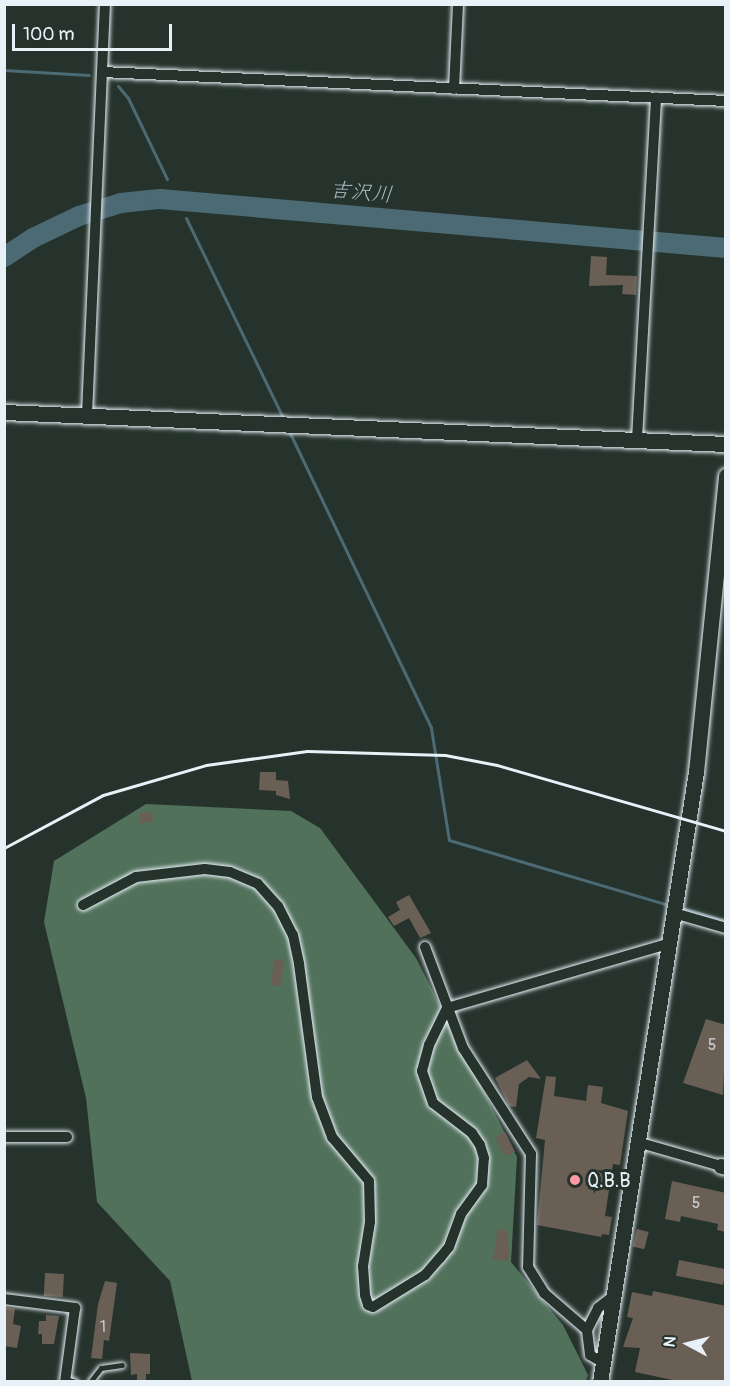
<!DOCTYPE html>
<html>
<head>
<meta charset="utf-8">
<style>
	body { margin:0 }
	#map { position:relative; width:730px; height:1386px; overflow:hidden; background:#26332d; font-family:Pangolin,"Klee One",sans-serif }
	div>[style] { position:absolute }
	.green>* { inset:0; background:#51715b }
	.stream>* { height:3px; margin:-1.5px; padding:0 1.5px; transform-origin:1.5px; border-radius:1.5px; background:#4c6a73 }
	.river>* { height:20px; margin:-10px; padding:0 10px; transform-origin:10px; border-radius:10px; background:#4c6a73 }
	.building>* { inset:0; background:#6a5f55; transform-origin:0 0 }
	.roads { filter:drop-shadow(0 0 2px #e8f1f8) drop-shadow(0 0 2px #e8f1f8) }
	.lane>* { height:5px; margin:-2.5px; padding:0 2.5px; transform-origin:2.5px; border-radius:2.5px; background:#26332d }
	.street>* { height:10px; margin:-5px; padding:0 5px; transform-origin:5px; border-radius:5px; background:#26332d }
	.secondary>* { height:15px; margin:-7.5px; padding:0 7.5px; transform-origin:7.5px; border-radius:7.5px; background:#26332d }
	.rail>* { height:3px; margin:-1.5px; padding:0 1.5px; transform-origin:1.5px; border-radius:1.5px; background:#e8f1f8 }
	.dots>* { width:16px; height:16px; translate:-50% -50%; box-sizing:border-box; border:3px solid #26332d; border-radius:50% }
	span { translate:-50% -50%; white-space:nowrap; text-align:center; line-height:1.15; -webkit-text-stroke:6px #26332d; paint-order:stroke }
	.number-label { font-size:16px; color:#c8cccf }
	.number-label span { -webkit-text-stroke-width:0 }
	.poi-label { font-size:20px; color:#e8f1f8 }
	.left { translate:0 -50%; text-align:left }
	.water-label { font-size:21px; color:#aabbc3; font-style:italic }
	.frame { position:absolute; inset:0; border:6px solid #e8f1f8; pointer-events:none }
	.north { position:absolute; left:658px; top:1314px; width:60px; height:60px; -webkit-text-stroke:4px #26332d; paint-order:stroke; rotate:277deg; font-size:16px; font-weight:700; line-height:24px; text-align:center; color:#e8f1f8 }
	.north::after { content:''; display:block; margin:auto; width:21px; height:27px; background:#e8f1f8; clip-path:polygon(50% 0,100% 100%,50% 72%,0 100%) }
	.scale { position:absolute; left:12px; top:24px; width:160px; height:27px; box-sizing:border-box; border:3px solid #e8f1f8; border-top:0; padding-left:8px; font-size:18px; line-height:21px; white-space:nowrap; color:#e8f1f8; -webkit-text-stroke:4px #26332d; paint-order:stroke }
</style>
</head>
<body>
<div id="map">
	<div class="green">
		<div style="clip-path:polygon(146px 804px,291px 811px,320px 828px,416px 958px,517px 1157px,511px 1262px,563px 1325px,588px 1375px,586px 1381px,192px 1381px,170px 1281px,97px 1202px,86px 1098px,44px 922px,54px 861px)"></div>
	</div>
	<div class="stream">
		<div style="left:4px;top:70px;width:85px;rotate:3.4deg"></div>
		<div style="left:118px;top:86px;width:16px;rotate:50deg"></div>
		<div style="left:128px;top:98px;width:90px;rotate:64.3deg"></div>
		<div style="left:186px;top:218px;width:225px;rotate:64.1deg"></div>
		<div style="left:288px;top:429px;width:331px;rotate:64.4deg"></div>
		<div style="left:431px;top:728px;width:113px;rotate:80.9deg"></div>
		<div style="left:449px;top:840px;width:225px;rotate:16.5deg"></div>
		<div style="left:685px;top:909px;width:43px;rotate:16.3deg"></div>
	</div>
	<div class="river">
		<div style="left:4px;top:257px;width:35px;rotate:-33deg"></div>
		<div style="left:33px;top:238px;width:51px;rotate:-25.6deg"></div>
		<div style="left:79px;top:216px;width:44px;rotate:-17.2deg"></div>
		<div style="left:121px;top:203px;width:39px;rotate:-6deg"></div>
		<div style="left:160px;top:199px;width:568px;rotate:4.95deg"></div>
	</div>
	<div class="building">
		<div style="clip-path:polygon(591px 256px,607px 257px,606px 275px,637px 276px,636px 295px,622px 294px,623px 285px,589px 286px)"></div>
		<div style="clip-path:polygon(260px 772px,276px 772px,276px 780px,288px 781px,290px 799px,276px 795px,276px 791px,259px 790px)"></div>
		<div style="left:152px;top:812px;width:10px;height:13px;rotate:84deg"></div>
		<div style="clip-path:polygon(409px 895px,431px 933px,420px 938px,409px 918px,394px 926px,388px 917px,400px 910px,396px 902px)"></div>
		<div style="left:274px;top:959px;width:10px;height:26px;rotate:6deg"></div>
		<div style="clip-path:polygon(706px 1019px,726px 1025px,723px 1095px,683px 1083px)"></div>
		<div style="clip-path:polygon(527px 1060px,541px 1079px,529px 1077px,519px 1084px,516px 1107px,509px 1106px,495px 1078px)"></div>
		<div style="clip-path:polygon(546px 1076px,556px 1077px,554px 1096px,586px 1101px,588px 1085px,603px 1087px,601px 1103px,628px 1111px,620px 1165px,613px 1164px,605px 1216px,612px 1217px,609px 1235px,602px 1234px,601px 1237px,537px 1225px,545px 1140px,536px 1138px)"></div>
		<div style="left:505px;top:1132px;width:22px;height:11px;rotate:63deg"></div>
		<div style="clip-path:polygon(672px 1181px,726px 1193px,726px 1232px,717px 1230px,718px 1224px,681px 1216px,680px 1222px,665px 1219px)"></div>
		<div style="clip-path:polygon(498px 1229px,508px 1231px,509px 1261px,493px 1259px)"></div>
		<div style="left:637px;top:1229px;width:12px;height:18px;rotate:14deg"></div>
		<div style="left:679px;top:1260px;width:48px;height:16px;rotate:11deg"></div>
		<div style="left:45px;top:1273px;width:19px;height:23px;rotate:3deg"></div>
		<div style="clip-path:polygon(105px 1281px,117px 1283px,109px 1341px,104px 1340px,102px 1359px,91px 1358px,98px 1304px)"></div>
		<div style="clip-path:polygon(653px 1291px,726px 1306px,726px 1382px,682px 1382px,635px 1372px,640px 1348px,623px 1347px,633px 1318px,627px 1317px,632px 1292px,652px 1296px)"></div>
		<div style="clip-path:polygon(4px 1307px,15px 1309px,13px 1324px,21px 1326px,17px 1348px,4px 1346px)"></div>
		<div style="clip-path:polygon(46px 1315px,59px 1316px,54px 1344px,42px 1344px,42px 1334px,38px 1334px,39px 1321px,46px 1321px)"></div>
		<div style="clip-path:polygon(130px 1353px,150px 1354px,150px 1374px,146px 1374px,146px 1382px,137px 1382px,137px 1374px,131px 1375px)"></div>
	</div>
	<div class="roads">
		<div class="lane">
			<div style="left:65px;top:1379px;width:11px;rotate:15deg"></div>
			<div style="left:90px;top:1382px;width:18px;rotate:-52deg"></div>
			<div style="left:101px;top:1368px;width:21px;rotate:-8deg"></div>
		</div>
		<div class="street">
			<div style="left:102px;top:72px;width:625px;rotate:2.66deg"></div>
			<div style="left:454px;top:89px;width:85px;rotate:-87.3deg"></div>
			<div style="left:87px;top:415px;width:411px;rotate:-87.5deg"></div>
			<div style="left:637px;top:439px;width:342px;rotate:-86.8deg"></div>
			<div style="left:83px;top:905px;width:60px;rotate:-27.8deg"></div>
			<div style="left:136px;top:877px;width:69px;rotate:-6.6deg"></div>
			<div style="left:205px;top:869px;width:25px;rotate:7deg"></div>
			<div style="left:230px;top:872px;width:30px;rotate:23deg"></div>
			<div style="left:258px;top:884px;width:30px;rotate:48deg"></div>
			<div style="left:278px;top:906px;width:33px;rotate:63deg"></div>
			<div style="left:293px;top:935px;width:30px;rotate:78deg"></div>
			<div style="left:299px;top:964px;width:134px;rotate:82.3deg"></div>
			<div style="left:317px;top:1097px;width:43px;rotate:69.4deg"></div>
			<div style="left:332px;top:1137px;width:57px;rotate:49.9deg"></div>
			<div style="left:369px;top:1181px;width:41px;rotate:88.6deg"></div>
			<div style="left:370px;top:1222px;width:45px;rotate:99deg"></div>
			<div style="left:363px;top:1266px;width:29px;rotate:86deg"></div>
			<div style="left:365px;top:1295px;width:10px;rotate:73deg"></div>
			<div style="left:368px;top:1305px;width:5px;rotate:22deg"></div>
			<div style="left:373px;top:1307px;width:61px;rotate:-31.6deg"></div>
			<div style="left:425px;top:1275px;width:23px;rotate:-49deg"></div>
			<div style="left:440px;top:1258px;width:14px;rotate:-51deg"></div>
			<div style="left:449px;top:1247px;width:35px;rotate:-70deg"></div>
			<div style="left:461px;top:1214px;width:36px;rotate:-54deg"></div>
			<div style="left:482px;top:1185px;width:27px;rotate:-86deg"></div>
			<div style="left:484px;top:1158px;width:14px;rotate:-107deg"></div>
			<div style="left:480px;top:1145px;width:14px;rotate:-124deg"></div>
			<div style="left:472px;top:1133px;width:49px;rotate:-142.4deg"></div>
			<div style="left:433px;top:1103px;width:34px;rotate:-109deg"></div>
			<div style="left:422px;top:1071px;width:27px;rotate:-75deg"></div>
			<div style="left:429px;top:1045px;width:41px;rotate:-64.1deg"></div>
			<div style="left:447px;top:1008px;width:230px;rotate:-16.2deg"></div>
			<div style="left:674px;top:913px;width:54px;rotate:16.1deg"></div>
			<div style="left:425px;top:947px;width:108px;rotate:69.4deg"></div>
			<div style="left:463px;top:1048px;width:126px;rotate:57.3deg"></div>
			<div style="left:531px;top:1154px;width:113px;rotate:91.5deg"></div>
			<div style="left:528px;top:1267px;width:31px;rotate:58deg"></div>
			<div style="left:544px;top:1293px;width:57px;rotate:40.7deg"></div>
			<div style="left:4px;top:1137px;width:63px"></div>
			<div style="left:637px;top:1142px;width:87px;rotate:15.9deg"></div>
			<div style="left:4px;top:1299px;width:72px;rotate:7.2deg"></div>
			<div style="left:75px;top:1308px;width:75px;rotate:97.7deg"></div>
			<div style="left:602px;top:1362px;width:14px;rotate:-150deg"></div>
			<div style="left:590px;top:1355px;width:25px;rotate:-97deg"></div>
			<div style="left:587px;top:1330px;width:25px;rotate:-63deg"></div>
			<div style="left:598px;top:1308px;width:16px;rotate:-38deg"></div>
		</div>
		<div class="secondary">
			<div style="left:4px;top:412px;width:723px;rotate:2.54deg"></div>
			<div style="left:721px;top:1166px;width:5px;rotate:11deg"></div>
			<div style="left:600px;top:1382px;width:618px;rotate:-81.06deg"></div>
			<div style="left:696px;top:772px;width:298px;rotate:-84.2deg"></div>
		</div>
	</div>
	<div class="rail">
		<div style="left:4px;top:848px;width:112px;rotate:-28.2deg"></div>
		<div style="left:103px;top:795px;width:107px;rotate:-16.2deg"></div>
		<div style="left:206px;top:765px;width:102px;rotate:-7.9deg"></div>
		<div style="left:307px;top:751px;width:138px;rotate:1.7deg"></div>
		<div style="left:445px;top:755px;width:53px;rotate:10.9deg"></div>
		<div style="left:497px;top:765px;width:238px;rotate:16.1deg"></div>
	</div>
	<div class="dots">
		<div style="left:575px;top:1180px;background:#ff9aa2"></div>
	</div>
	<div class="number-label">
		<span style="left:712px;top:1045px">5</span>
		<span style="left:696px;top:1203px">5</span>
		<span style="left:103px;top:1327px">1</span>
	</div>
	<div class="poi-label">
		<span class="left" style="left:587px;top:1180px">Q.B.B</span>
	</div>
	<div class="water-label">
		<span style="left:361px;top:193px;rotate:5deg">吉沢川</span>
	</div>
	<div class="frame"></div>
	<div class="north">N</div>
	<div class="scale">100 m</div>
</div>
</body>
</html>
